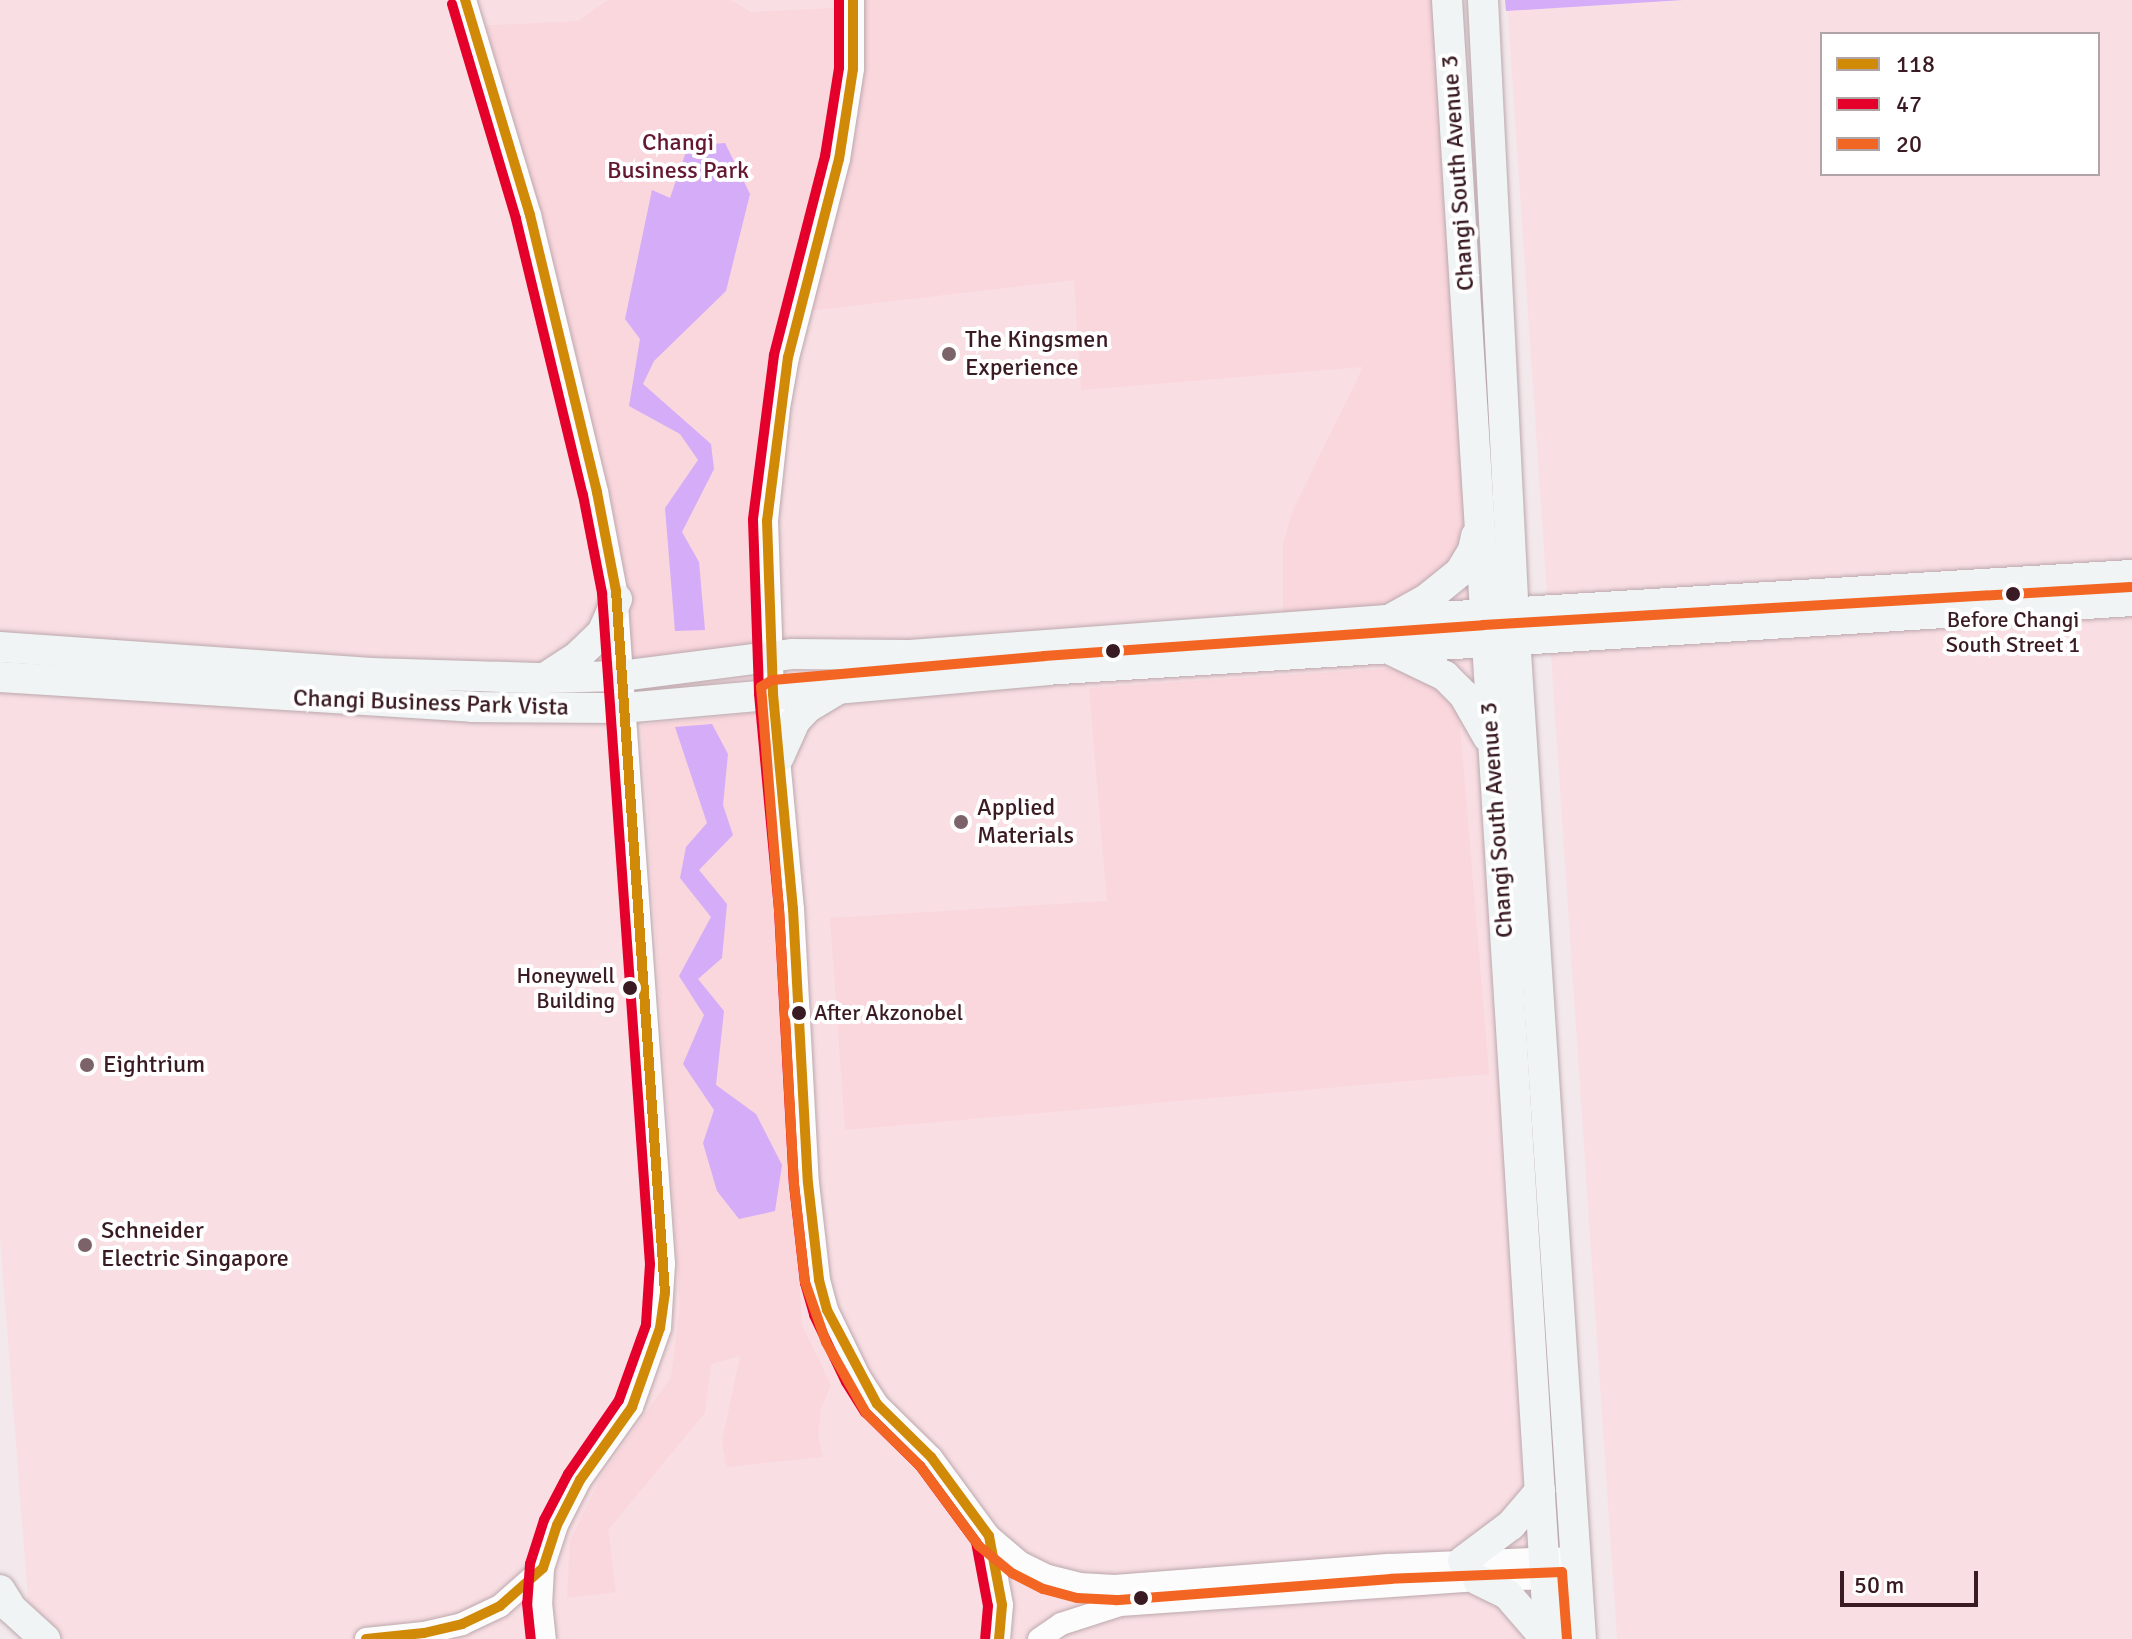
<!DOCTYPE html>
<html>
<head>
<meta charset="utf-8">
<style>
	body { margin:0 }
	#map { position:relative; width:2132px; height:1639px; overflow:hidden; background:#f3e8eb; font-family:Signika,sans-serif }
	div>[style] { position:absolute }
	.built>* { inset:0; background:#f9dfe4 }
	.green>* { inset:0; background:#fad6dd }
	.water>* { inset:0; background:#d4acf8 }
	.roads { filter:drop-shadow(0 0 2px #bba8ad) drop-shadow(0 0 2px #bba8ad) }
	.street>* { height:22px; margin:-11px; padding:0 11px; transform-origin:11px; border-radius:11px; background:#fdfcfc }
	.secondary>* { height:30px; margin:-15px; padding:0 15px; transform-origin:15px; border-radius:15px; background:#f0f4f4 }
	.bus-1>* { height:10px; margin:-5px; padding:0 5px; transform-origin:5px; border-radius:5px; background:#d18a07 }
	.bus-2>* { height:10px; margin:-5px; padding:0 5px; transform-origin:5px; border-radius:5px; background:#e4002b }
	.bus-3>* { height:10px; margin:-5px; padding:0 5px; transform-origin:5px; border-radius:5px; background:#f26522 }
	.dots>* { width:22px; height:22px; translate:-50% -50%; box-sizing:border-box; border:4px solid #fff; border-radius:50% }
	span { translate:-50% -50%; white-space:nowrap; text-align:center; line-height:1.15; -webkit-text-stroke:8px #fff; paint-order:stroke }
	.bus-label { font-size:22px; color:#3a1b23 }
	.right { translate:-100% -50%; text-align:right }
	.left { translate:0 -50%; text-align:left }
	.park-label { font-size:24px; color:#651731 }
	.street-label { font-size:24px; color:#3a1b23 }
	.poi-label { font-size:24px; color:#3a1b23 }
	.legend { position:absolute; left:1820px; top:32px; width:280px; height:144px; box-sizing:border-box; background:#fff; border:2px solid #b0a4a7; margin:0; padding:10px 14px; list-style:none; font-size:24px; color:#3a1b23 }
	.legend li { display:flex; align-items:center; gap:16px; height:40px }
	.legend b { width:40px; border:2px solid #b0a4a7 }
	.scale { position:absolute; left:1840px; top:1571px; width:138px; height:36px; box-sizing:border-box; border:4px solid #3a1b23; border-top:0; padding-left:10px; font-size:24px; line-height:28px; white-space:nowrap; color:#3a1b23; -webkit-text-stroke:6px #fff; paint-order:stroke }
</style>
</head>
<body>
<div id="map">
	<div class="built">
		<div style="clip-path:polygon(0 0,1430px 0,1542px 1639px,31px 1639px,0 1238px)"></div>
		<div style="clip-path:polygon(evenodd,1507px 0,2132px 0,2132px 1639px,1617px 1639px,1507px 0,1822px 34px,2098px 34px,2098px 174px,1822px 174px,1822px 34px)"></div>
	</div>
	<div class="green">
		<div style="clip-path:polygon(608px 0,731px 0,751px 12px,853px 7px,853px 0,1447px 0,1473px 550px,1389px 619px,1283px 616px,1283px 544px,1293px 510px,1363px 367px,1081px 390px,1074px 280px,799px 312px,771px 462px,771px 657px,622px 673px,617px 591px,475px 26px,578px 21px)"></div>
		<div style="clip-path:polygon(1415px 667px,1459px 715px,1489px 1074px,845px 1130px,830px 918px,1107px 901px,1089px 688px)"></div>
		<div style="clip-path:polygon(766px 712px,802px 1325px,831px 1385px,821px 1409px,818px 1436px,823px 1457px,726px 1467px,722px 1441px,740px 1356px,711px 1364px,705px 1413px,608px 1530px,616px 1592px,567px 1598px,570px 1541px,601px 1477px,671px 1377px,680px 1306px,642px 725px)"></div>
	</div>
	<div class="water">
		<div style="clip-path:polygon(1505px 0,1683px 0,1506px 11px)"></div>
		<div style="clip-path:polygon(725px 143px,750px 194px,726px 291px,654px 361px,643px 384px,711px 444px,714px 469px,682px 532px,699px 562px,705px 630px,675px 631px,665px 508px,698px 460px,680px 434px,629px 406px,640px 339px,625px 319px,652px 190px,670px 198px,688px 146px)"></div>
		<div style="clip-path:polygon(712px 724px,728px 754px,723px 805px,733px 835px,699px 870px,727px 904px,722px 958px,698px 979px,724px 1011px,716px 1085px,756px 1114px,782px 1165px,775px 1211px,739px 1219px,717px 1191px,703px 1143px,714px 1110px,683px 1064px,704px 1015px,679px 976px,711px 917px,680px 878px,686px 847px,707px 823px,675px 727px)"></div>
	</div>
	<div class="roads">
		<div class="street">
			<div style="left:465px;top:0;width:225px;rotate:73.2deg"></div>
			<div style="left:530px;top:215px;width:285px;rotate:76.4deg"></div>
			<div style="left:597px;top:492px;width:101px;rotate:79.1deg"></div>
			<div style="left:616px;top:591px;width:675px;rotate:85.92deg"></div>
			<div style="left:664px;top:1264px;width:64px;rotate:93.6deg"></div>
			<div style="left:660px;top:1328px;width:84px;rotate:109.5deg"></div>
			<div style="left:632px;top:1407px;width:90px;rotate:125.5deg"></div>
			<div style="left:580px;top:1480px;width:51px;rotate:117.1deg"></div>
			<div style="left:557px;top:1525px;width:45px;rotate:108deg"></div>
			<div style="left:543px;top:1568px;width:35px;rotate:93deg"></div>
			<div style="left:541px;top:1603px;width:36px;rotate:84deg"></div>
			<div style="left:853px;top:0;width:69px;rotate:90deg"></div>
			<div style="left:853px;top:69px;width:91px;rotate:98.8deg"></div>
			<div style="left:839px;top:159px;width:204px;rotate:104.4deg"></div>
			<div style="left:788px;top:357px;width:52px;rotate:100deg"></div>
			<div style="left:779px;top:408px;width:114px;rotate:96.1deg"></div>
			<div style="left:767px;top:521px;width:173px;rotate:88deg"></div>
			<div style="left:773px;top:694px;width:216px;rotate:84.7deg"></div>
			<div style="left:793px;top:909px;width:274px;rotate:86.9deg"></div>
			<div style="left:808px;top:1183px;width:98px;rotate:83.5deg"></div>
			<div style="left:819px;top:1280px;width:31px;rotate:75deg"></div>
			<div style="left:827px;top:1310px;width:73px;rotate:64.1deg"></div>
			<div style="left:859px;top:1376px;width:33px;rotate:57deg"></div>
			<div style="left:877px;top:1404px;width:76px;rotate:44.5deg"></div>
			<div style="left:931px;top:1457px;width:98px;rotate:53.7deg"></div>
			<div style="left:989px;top:1536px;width:70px;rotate:79.3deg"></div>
			<div style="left:1002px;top:1605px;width:34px;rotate:95deg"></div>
			<div style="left:989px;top:1536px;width:42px;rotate:40.2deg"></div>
			<div style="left:1021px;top:1563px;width:30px;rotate:26deg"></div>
			<div style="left:1048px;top:1576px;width:32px;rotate:14deg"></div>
			<div style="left:1079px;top:1584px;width:36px;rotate:3deg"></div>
			<div style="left:1115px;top:1586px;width:276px;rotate:-4.4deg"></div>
			<div style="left:1390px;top:1565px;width:166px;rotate:-2.4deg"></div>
			<div style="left:366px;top:1639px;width:58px;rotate:-5.9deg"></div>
			<div style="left:424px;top:1633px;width:39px;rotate:-13deg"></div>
			<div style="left:462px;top:1624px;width:42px;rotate:-25.3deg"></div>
			<div style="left:500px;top:1606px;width:57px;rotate:-41.5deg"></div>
			<div style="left:1039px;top:1639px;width:27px;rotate:-34deg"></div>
			<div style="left:1061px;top:1624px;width:62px;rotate:-17.9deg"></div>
			<div style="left:1120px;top:1605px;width:359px;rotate:-4deg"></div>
			<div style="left:1478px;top:1580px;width:79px;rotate:-1.5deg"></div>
		</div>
		<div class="secondary">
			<div style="left:1447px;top:0;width:1642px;rotate:86.44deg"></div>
			<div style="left:1483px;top:0;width:639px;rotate:87.13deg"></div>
			<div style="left:1515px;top:638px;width:1003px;rotate:86.23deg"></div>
			<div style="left:1394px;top:617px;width:39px;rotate:-29deg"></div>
			<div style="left:1428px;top:598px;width:41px;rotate:-39.1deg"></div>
			<div style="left:1460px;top:572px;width:26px;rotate:-59deg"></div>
			<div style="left:1473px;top:550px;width:14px;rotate:-78deg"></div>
			<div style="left:0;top:647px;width:372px;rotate:4deg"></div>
			<div style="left:371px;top:673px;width:173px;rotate:1.7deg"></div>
			<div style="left:544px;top:678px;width:77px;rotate:-1.5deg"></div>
			<div style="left:621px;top:676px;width:172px;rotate:-7.3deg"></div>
			<div style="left:792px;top:654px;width:116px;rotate:0.5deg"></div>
			<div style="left:908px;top:655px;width:482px;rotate:-4.2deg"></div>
			<div style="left:1389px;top:620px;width:744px;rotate:-3.47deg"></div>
			<div style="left:1391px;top:650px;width:60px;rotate:25.7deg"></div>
			<div style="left:1445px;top:676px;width:27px;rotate:45deg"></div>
			<div style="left:1464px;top:695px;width:48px;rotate:60.3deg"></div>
			<div style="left:0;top:677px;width:473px;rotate:3.6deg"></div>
			<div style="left:472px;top:707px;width:151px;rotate:0.4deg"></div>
			<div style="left:623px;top:708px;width:424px;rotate:-5.1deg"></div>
			<div style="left:1045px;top:670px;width:1089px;rotate:-3.63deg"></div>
			<div style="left:546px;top:677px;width:38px;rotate:-33deg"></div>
			<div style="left:578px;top:656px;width:33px;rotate:-44deg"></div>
			<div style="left:602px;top:633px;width:37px;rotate:-66deg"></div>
			<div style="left:779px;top:757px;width:39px;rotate:-66deg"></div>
			<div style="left:795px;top:721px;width:18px;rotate:-47deg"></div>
			<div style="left:807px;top:708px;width:37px;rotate:-31deg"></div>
			<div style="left:1463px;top:1561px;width:60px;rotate:-36.9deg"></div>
			<div style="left:1511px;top:1525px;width:45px;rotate:-49.5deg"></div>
			<div style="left:1478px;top:1580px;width:32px;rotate:26deg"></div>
			<div style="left:1507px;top:1594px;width:60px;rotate:49.1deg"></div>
			<div style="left:0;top:1590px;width:22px;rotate:58deg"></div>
			<div style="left:12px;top:1609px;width:45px;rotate:42.3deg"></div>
		</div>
	</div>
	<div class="bus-1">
		<div style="left:853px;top:0;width:69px;rotate:90deg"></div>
		<div style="left:853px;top:69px;width:91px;rotate:98.8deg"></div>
		<div style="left:839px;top:159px;width:204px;rotate:104.4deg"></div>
		<div style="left:788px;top:357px;width:165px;rotate:97.3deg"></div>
		<div style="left:767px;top:521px;width:173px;rotate:88deg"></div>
		<div style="left:773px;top:694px;width:216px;rotate:84.7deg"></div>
		<div style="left:793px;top:909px;width:274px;rotate:86.9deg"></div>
		<div style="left:808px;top:1183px;width:98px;rotate:83.5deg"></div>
		<div style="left:819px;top:1280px;width:31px;rotate:75deg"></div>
		<div style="left:827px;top:1310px;width:106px;rotate:62deg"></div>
		<div style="left:877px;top:1404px;width:76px;rotate:44.5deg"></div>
		<div style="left:931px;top:1457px;width:98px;rotate:53.7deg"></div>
		<div style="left:989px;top:1536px;width:70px;rotate:79.3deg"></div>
		<div style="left:1002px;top:1605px;width:34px;rotate:95deg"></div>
		<div style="left:366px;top:1639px;width:58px;rotate:-5.9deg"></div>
		<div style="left:424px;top:1633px;width:39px;rotate:-13deg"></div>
		<div style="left:462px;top:1624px;width:42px;rotate:-25.3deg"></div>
		<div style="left:500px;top:1606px;width:57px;rotate:-41.5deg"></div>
		<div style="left:543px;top:1568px;width:45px;rotate:-72deg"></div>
		<div style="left:557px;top:1525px;width:51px;rotate:-62.9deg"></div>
		<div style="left:580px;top:1480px;width:90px;rotate:-54.5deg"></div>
		<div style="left:632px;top:1407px;width:84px;rotate:-70.5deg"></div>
		<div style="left:660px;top:1328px;width:35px;rotate:-82deg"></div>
		<div style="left:665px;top:1293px;width:704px;rotate:-93.99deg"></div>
		<div style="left:616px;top:591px;width:101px;rotate:-100.9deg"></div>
		<div style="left:597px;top:492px;width:285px;rotate:-103.6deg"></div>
		<div style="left:530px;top:215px;width:225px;rotate:-106.8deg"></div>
	</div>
	<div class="bus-2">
		<div style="left:839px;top:0;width:68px;rotate:90deg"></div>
		<div style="left:839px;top:68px;width:89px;rotate:99deg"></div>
		<div style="left:825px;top:156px;width:205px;rotate:104.4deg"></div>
		<div style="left:774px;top:355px;width:166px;rotate:97.3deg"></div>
		<div style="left:753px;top:520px;width:174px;rotate:88deg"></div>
		<div style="left:759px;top:694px;width:217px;rotate:84.7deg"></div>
		<div style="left:779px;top:910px;width:275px;rotate:86.9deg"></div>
		<div style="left:794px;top:1185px;width:99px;rotate:83.6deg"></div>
		<div style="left:805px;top:1283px;width:33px;rotate:74deg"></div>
		<div style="left:814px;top:1315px;width:74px;rotate:64.5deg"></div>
		<div style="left:846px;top:1382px;width:36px;rotate:58deg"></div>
		<div style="left:865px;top:1412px;width:77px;rotate:44.5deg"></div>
		<div style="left:920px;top:1466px;width:94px;rotate:53.6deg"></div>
		<div style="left:976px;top:1542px;width:65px;rotate:79.4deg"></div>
		<div style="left:988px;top:1606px;width:32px;rotate:95deg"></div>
		<div style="left:452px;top:4px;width:224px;rotate:73.4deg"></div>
		<div style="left:516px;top:219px;width:284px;rotate:76.4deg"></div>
		<div style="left:583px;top:495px;width:100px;rotate:79deg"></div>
		<div style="left:602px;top:593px;width:673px;rotate:85.91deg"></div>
		<div style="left:650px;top:1264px;width:61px;rotate:93.8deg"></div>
		<div style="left:646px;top:1325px;width:80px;rotate:109.8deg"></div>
		<div style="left:619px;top:1400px;width:90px;rotate:124.6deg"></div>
		<div style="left:568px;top:1474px;width:52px;rotate:117.6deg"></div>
		<div style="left:544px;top:1520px;width:46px;rotate:107.7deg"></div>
		<div style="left:530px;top:1564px;width:39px;rotate:94deg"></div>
		<div style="left:527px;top:1603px;width:36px;rotate:84deg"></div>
	</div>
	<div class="bus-3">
		<div style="left:1567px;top:1639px;width:67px;rotate:-94.3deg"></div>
		<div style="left:1562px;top:1572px;width:171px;rotate:177.7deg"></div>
		<div style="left:1391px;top:1579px;width:276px;rotate:175.6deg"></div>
		<div style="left:1116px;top:1600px;width:39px;rotate:-177deg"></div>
		<div style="left:1077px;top:1598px;width:35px;rotate:-165deg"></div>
		<div style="left:1043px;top:1589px;width:34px;rotate:-153deg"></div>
		<div style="left:1013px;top:1574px;width:44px;rotate:-140.5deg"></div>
		<div style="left:979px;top:1546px;width:99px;rotate:-126.4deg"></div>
		<div style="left:920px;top:1466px;width:76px;rotate:-135.5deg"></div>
		<div style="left:866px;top:1413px;width:81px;rotate:-119.4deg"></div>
		<div style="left:826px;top:1342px;width:64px;rotate:-109.3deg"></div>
		<div style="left:805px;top:1282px;width:99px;rotate:-96.4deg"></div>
		<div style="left:794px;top:1184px;width:274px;rotate:-93.1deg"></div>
		<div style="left:779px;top:910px;width:224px;rotate:-94.6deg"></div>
		<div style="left:761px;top:687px;width:13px;rotate:-32deg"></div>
		<div style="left:772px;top:680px;width:273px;rotate:-5deg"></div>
		<div style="left:1044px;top:656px;width:440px;rotate:-4deg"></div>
		<div style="left:1483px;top:625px;width:649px;rotate:-3.36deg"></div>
	</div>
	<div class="dots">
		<div style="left:949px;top:354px;background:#7b6369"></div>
		<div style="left:2013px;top:594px;background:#3a1b23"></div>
		<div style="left:1113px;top:651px;background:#3a1b23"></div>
		<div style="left:961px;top:822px;background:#7b6369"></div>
		<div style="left:630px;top:988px;background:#3a1b23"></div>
		<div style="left:799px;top:1013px;background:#3a1b23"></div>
		<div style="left:87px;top:1065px;background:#7b6369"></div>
		<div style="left:85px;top:1245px;background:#7b6369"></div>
		<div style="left:1141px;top:1598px;background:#3a1b23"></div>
	</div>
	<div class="bus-label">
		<span style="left:2013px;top:632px">Before Changi<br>South Street 1</span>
		<span class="right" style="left:615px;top:988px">Honeywell<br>Building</span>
		<span class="left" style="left:814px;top:1013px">After Akzonobel</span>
	</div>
	<div class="park-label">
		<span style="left:678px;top:157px">Changi<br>Business Park</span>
	</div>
	<div class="street-label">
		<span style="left:1458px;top:173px;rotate:-94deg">Changi South Avenue 3</span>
		<span style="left:431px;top:703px;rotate:2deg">Changi Business Park Vista</span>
		<span style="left:1497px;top:820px;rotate:-94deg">Changi South Avenue 3</span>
	</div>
	<div class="poi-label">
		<span class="left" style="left:965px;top:354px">The Kingsmen<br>Experience</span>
		<span class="left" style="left:977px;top:822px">Applied<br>Materials</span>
		<span class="left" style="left:103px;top:1065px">Eightrium</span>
		<span class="left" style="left:101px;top:1245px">Schneider<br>Electric Singapore</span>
	</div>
	<ul class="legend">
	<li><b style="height:10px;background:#d18a07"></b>118</li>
	<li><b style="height:10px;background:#e4002b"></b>47</li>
	<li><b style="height:10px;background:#f26522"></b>20</li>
	</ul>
	<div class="scale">50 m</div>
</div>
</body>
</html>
